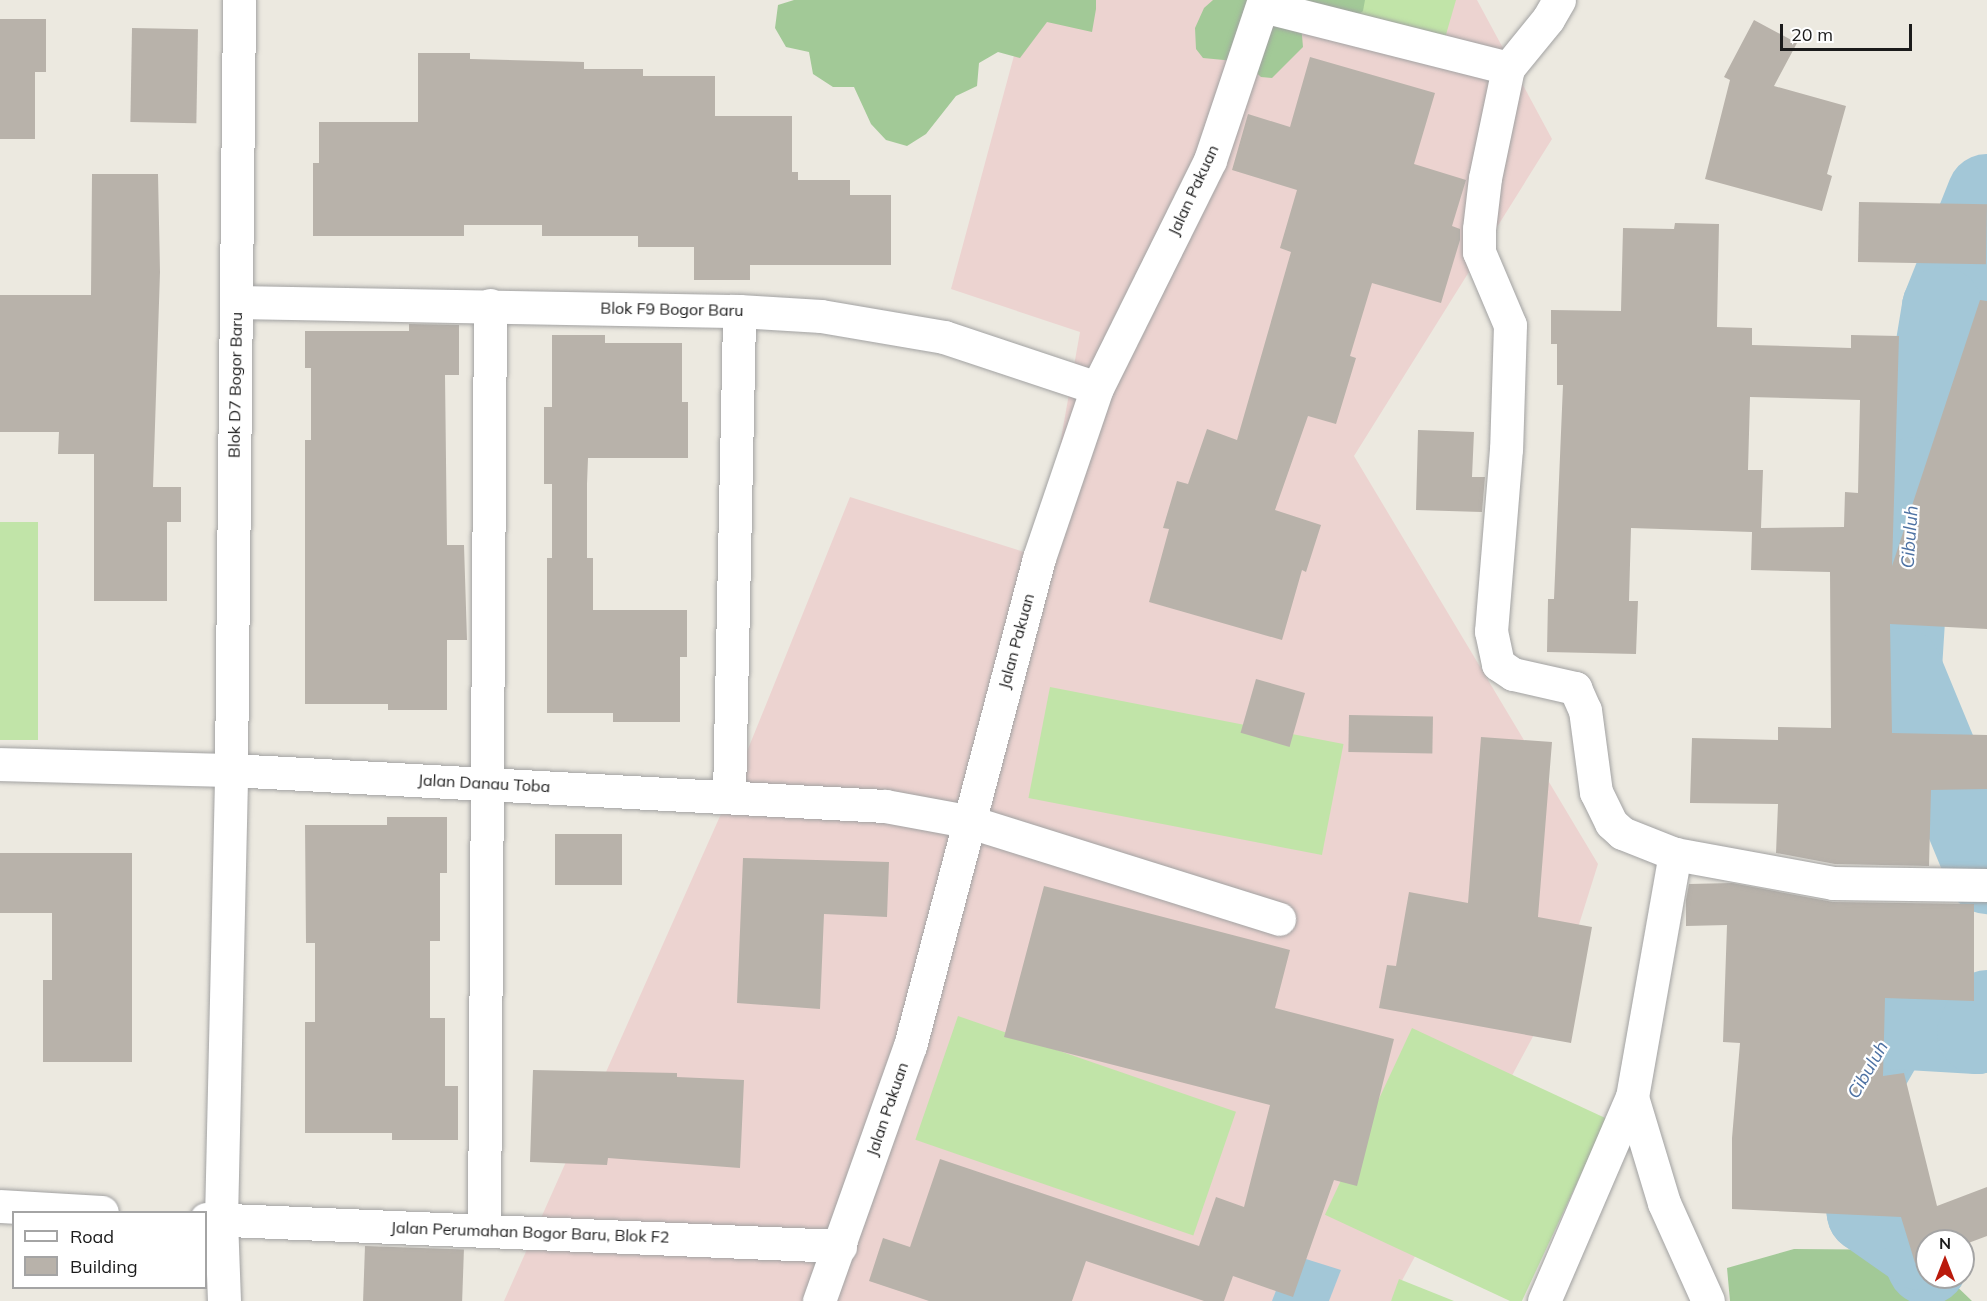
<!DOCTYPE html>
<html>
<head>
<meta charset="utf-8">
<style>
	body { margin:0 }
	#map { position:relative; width:1987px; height:1301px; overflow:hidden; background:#ece9e0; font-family:Mulish,sans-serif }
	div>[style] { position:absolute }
	.commercial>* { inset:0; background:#ecd3d0 }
	.grass>* { inset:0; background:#c1e4a8; transform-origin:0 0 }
	.forest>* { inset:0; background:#a2c997 }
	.water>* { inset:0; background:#a3c7d7 }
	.river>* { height:80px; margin:-40px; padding:0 40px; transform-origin:40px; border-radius:40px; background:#a3c7d7 }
	.building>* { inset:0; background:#b8b2aa; transform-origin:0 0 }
	.roads { filter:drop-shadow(0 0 2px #a2a2a2) drop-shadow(0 0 2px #a2a2a2) }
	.minor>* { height:33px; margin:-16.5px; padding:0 16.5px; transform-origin:16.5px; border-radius:16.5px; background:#fff }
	span { translate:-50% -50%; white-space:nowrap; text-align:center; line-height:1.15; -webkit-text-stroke:4.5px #fff; paint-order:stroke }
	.street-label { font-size:16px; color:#1b1b1b }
	.water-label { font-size:18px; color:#4e72a3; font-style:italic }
	.legend { position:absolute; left:12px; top:1211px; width:195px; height:78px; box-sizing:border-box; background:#fff; border:2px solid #a4a4a4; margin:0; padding:8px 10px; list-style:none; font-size:18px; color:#1b1b1b }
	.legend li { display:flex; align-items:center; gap:12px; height:30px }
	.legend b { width:30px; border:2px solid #a4a4a4 }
	.north { position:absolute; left:1915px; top:1229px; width:60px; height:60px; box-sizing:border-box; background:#fff; border:2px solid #a4a4a4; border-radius:50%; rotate:0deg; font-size:16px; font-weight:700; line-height:24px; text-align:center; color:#1b1b1b }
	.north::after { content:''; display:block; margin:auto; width:21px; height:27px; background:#ba1a0c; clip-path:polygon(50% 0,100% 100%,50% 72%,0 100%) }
	.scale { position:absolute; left:1780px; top:24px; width:132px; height:27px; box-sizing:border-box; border:3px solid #1b1b1b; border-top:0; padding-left:8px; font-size:18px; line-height:21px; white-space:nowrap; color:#1b1b1b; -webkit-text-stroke:4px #fff; paint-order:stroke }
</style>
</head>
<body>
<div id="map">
	<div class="commercial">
		<div style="clip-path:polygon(1029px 0,1477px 0,1552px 139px,1354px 456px,1598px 864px,1559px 988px,1391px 1301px,504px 1301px,729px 796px,850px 497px,1040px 557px,1080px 332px,951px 289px)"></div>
	</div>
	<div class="grass">
		<div style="clip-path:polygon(1301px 0,1456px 0,1445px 38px)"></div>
		<div style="left:0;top:522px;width:38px;height:218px"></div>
		<div style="left:1050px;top:687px;width:299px;height:113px;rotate:11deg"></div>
		<div style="left:958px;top:1016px;width:294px;height:131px;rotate:19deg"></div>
		<div style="left:1412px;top:1028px;width:215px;height:206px;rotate:25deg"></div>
		<div style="clip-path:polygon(1399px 1279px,1454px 1301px,1391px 1301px)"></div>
	</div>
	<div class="forest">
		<div style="clip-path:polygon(794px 0,1096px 0,1096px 9px,1092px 32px,1047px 22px,1020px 58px,998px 52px,979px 63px,977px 86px,956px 96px,926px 134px,907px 146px,886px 140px,871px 124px,854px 87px,833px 87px,813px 74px,809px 52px,786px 47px,775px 28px,778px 5px)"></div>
		<div style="clip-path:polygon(1213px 0,1365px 0,1363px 11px,1353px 18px,1301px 24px,1303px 47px,1272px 78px,1261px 77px,1245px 62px,1203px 58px,1196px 49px,1195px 28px,1204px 8px)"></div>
		<div style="clip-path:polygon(1794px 1249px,1920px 1250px,1927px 1257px,1927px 1277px,1947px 1277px,1972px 1301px,1730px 1301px,1727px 1268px)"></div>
	</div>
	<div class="water">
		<div style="clip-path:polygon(1290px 1254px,1341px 1270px,1329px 1301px,1272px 1301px)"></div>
	</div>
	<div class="river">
		<div style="left:1987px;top:194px;width:122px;rotate:111.7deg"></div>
		<div style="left:1942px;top:307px;width:172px;rotate:99.4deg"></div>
		<div style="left:1914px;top:477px;width:191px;rotate:93.6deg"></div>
		<div style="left:1902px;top:668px;width:223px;rotate:67.6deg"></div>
		<div style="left:1927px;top:1265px;width:17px;rotate:-115deg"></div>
		<div style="left:1920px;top:1250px;width:65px;rotate:-145.1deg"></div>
		<div style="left:1867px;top:1213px;width:110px;rotate:-100deg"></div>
		<div style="left:1848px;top:1105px;width:88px;rotate:-59.9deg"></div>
		<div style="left:1892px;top:1029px;width:85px;rotate:3.4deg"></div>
		<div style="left:1977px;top:1034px;width:26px;rotate:-67deg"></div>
	</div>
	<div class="building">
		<div style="clip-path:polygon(0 19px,46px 19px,46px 72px,35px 72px,35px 139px,0 139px)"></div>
		<div style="clip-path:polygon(1754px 20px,1797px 43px,1774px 86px,1846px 106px,1827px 174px,1832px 176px,1822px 211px,1705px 179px,1730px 80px,1724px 77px)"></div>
		<div style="left:132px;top:28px;width:66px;height:94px;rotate:1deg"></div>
		<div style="clip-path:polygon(418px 53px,470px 53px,470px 59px,584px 62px,584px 69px,643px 69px,643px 76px,715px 76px,715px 116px,792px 116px,792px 172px,798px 172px,798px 180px,850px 180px,850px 195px,891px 195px,891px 265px,750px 265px,750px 280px,694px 280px,694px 247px,638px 247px,638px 236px,542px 236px,542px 225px,464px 225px,464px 236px,313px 236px,313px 163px,319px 163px,319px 122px,418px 122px)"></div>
		<div style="clip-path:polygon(1310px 57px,1435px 93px,1414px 164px,1466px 180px,1452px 226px,1460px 229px,1460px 240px,1441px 303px,1372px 283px,1350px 356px,1356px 358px,1336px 424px,1308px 416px,1275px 510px,1321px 525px,1306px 572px,1302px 570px,1282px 640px,1149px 602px,1169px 529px,1163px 528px,1177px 481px,1188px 484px,1207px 429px,1237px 440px,1291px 252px,1280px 248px,1297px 190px,1232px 170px,1248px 114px,1290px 127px)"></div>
		<div style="clip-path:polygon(92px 174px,158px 174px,160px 272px,153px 487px,181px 487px,181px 522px,167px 522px,167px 601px,94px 601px,94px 454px,58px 454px,59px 432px,0 432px,0 295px,91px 295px)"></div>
		<div style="left:1859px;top:202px;width:128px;height:60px;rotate:1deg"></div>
		<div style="clip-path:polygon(evenodd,1675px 223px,1719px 224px,1717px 327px,1752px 328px,1752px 345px,1851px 348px,1851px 335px,1899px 336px,1892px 566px,1980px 300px,1987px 301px,1987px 629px,1890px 624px,1892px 733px,1987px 735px,1987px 789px,1931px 790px,1929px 866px,1835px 864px,1776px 853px,1778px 804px,1690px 803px,1692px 738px,1778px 740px,1778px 727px,1831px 728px,1830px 572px,1751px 570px,1752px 532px,1631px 528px,1629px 601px,1638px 601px,1636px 654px,1547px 652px,1548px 599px,1554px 599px,1563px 385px,1557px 385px,1557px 344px,1551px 344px,1551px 310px,1621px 311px,1623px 228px,1674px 229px,1675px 223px,1750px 397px,1860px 400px,1858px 493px,1845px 492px,1844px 527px,1761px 528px,1763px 470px,1748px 470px,1750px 397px)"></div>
		<div style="clip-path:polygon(409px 324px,459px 325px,459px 375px,445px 375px,447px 545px,464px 545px,467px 640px,447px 640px,447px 710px,388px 710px,388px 704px,305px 704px,305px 440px,311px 440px,311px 368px,305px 368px,305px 331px,409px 331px)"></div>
		<div style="clip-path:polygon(552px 335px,605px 335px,605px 343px,682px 343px,682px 402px,688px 402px,688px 458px,588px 458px,587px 484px,587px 558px,593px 558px,593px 610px,687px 610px,687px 657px,680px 657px,680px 722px,613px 722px,613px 713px,547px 713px,547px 558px,552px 558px,552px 484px,544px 484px,544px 407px,552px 407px)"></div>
		<div style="clip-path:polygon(1418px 430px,1474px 432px,1472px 477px,1485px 477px,1482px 512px,1416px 510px)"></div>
		<div style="left:1256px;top:679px;width:51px;height:56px;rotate:16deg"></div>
		<div style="left:1349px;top:715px;width:84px;height:37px;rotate:1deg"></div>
		<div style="clip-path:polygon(1481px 737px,1552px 742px,1538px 917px,1592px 927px,1571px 1043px,1379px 1008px,1387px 965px,1396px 966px,1409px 892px,1468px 903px)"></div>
		<div style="clip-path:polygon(387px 817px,447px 817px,447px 873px,440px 873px,440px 941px,430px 941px,430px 1018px,445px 1018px,445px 1086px,458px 1086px,458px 1140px,392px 1140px,392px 1133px,305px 1133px,305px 1022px,315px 1022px,315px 943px,306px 943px,305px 825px,387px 825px)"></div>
		<div style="left:555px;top:834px;width:67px;height:51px"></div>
		<div style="clip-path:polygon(0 853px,132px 853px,132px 1062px,43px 1062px,43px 980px,52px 980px,52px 913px,0 913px)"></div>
		<div style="clip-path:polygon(743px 858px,889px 862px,887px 917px,824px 914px,820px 1009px,737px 1003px)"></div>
		<div style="clip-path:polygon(1732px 883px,1833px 902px,1974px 904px,1974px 1001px,1885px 998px,1883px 1076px,1904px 1073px,1937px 1206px,1987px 1187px,1987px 1236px,1963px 1245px,1963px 1241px,1927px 1241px,1927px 1259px,1915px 1263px,1901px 1217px,1732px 1209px,1732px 1138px,1740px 1043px,1723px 1042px,1727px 925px,1686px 926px,1686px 900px,1689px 884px)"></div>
		<div style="clip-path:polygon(1044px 886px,1290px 950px,1275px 1008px,1394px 1039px,1357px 1186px,1334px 1180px,1293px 1297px,1233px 1276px,1224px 1301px,1204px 1301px,1086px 1261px,1072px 1301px,929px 1301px,869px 1281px,883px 1238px,910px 1247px,940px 1159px,1199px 1246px,1216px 1197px,1244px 1207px,1270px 1105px,1004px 1037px)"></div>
		<div style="clip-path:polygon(533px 1070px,677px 1073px,677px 1077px,744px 1080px,740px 1168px,608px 1158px,607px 1165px,530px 1162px)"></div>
		<div style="left:365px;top:1246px;width:99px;height:55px;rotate:2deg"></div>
	</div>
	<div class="roads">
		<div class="minor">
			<div style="left:1559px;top:0;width:22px;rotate:120deg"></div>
			<div style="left:1548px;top:19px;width:63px;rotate:129.2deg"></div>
			<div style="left:1508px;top:68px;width:112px;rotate:101.8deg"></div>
			<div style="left:1485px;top:178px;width:51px;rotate:96.7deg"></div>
			<div style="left:1479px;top:229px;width:23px;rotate:90deg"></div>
			<div style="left:1479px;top:252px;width:79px;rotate:67deg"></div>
			<div style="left:1510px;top:325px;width:124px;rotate:91.8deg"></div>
			<div style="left:1506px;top:449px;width:183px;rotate:94.7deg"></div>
			<div style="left:1491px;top:631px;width:34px;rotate:78deg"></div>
			<div style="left:1498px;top:664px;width:18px;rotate:34deg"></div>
			<div style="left:1513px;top:674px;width:64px;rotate:12.7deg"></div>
			<div style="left:1575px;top:688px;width:24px;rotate:66deg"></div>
			<div style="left:1585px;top:710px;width:83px;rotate:82.4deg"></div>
			<div style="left:1596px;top:792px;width:34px;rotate:64deg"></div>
			<div style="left:1611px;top:823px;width:15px;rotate:42deg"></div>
			<div style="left:1622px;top:833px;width:57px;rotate:21.6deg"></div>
			<div style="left:1675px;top:854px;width:161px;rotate:10.4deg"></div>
			<div style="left:1833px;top:883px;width:154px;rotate:0.7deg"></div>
			<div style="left:1263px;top:6px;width:253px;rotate:14.2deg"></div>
			<div style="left:236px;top:302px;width:503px;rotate:1.03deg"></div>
			<div style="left:739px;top:311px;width:82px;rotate:3.5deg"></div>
			<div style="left:821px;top:316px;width:125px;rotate:9.7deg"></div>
			<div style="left:944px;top:337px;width:161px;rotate:18.4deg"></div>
			<div style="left:0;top:764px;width:231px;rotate:1.5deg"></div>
			<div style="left:231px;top:770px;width:655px;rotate:3.15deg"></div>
			<div style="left:885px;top:806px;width:83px;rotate:10.4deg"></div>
			<div style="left:967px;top:821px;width:327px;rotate:17.4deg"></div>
			<div style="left:729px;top:796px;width:485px;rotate:-88.8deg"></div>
			<div style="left:1632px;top:1097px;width:111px;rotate:73.2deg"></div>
			<div style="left:1664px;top:1203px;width:107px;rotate:65.8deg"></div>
			<div style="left:0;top:1206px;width:102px;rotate:3.4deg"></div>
			<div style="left:206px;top:1219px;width:635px;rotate:2.44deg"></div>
			<div style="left:484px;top:1230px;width:925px;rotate:-89.63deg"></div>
			<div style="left:224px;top:1301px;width:81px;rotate:-92.1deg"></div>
			<div style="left:221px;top:1220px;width:450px;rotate:-88.7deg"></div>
			<div style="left:231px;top:770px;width:770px;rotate:-89.4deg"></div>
			<div style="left:819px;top:1301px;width:271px;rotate:-70.4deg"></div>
			<div style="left:910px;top:1046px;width:505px;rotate:-75.19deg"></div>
			<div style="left:1039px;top:558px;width:180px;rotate:-71.2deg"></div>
			<div style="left:1097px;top:388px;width:254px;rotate:-63.6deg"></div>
			<div style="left:1210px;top:160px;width:169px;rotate:-71.4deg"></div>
			<div style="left:1544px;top:1301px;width:222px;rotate:-66.7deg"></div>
			<div style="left:1632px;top:1097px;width:247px;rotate:-80deg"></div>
		</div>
	</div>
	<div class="street-label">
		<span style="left:1193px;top:190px;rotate:-65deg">Jalan Pakuan</span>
		<span style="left:672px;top:309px;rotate:1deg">Blok F9 Bogor Baru</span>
		<span style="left:235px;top:385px;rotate:-89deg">Blok D7 Bogor Baru</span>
		<span style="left:1016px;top:641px;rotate:-75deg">Jalan Pakuan</span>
		<span style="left:484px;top:783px;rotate:3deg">Jalan Danau Toba</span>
		<span style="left:887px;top:1109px;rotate:-71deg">Jalan Pakuan</span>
		<span style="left:530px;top:1232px;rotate:2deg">Jalan Perumahan Bogor Baru, Blok F2</span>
	</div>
	<div class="water-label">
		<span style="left:1910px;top:537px;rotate:-86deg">Cibuluh</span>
		<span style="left:1868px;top:1070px;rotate:-60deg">Cibuluh</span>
	</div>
	<ul class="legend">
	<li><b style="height:8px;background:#fff"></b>Road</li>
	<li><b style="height:16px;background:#b8b2aa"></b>Building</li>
	</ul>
	<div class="north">N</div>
	<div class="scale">20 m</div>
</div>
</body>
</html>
